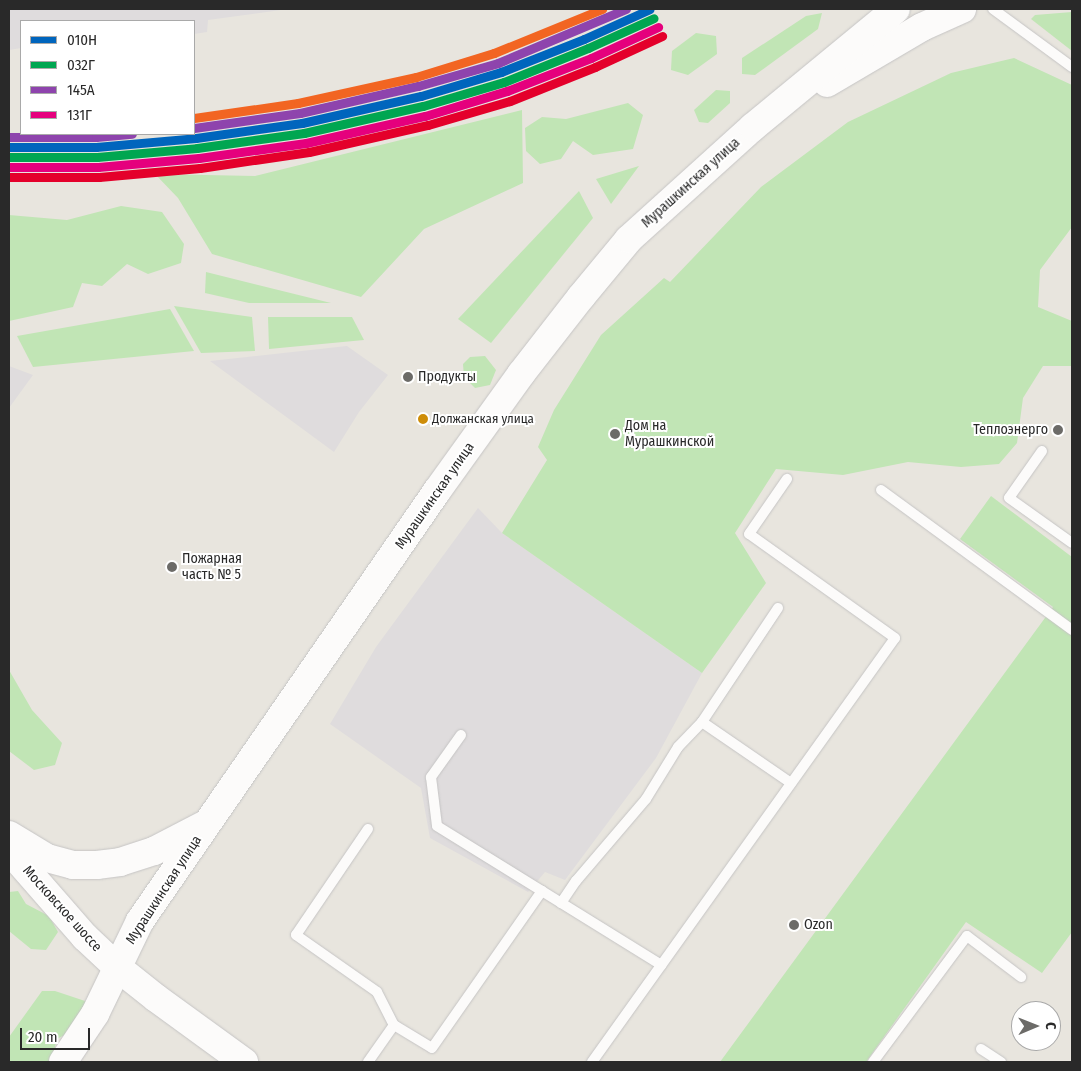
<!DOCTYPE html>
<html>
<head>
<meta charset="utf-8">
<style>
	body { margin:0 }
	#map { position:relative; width:1081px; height:1071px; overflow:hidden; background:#e8e5de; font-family:"Fira Sans Condensed",sans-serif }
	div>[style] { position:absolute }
	.industrial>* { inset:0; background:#dfdcdd }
	.green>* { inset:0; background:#c1e5b5 }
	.roads { filter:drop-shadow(0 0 1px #c5c4c4) drop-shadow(0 0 1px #c5c4c4) }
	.lane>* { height:10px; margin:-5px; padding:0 5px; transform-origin:5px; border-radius:5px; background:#fcfbfa }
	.secondary>* { height:28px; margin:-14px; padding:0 14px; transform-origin:14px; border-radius:14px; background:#fcfbfa }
	.rail-1>* { height:9px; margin:-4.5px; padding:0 4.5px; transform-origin:4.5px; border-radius:4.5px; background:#0065bd }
	.rail-2>* { height:9px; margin:-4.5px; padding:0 4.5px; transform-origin:4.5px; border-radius:4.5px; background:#00a651 }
	.rail-3>* { height:9px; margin:-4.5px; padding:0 4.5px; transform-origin:4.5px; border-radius:4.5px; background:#8e44ad }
	.rail-4>* { height:9px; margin:-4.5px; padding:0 4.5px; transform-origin:4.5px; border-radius:4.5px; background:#e5007d }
	.rail-5>* { height:9px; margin:-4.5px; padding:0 4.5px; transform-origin:4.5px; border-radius:4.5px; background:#f26522 }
	.rail-6>* { height:9px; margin:-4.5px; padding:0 4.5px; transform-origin:4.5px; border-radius:4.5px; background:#e4002b }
	.dots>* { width:14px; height:14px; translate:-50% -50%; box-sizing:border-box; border:2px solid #fff; border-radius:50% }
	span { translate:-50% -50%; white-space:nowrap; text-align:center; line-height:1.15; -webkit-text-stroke:4px #fff; paint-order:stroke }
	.bus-label { font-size:13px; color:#292929 }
	.left { translate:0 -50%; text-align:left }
	.street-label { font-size:14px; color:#292929 }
	.poi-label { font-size:14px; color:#292929 }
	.right { translate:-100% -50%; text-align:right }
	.frame { position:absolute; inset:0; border:10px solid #292929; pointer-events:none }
	.legend { position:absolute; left:20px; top:20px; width:175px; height:115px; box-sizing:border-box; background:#fff; border:1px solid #a9a9a9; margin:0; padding:6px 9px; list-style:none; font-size:15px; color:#292929 }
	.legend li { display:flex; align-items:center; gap:10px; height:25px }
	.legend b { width:25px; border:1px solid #a9a9a9 }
	.north { position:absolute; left:1011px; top:1001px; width:50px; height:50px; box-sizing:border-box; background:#fff; border:1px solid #a9a9a9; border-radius:50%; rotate:89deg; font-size:14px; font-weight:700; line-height:20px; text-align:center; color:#292929 }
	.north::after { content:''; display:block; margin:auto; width:18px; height:22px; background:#6c6b68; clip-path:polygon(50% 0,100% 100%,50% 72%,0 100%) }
	.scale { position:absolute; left:20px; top:1028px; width:70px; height:22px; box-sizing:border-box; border:2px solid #292929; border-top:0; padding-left:6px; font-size:15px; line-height:18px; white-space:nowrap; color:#292929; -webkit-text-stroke:4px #fff; paint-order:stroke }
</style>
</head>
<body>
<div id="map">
	<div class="industrial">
		<div style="clip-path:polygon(9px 9px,288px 9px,208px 20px,207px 32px,194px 34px,194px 21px,21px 21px,21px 48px,9px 50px)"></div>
		<div style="clip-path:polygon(347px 346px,388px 375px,359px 412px,334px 452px,210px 361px)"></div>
		<div style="clip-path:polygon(9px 366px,33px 375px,9px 408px)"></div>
		<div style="clip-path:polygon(478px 508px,502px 533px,702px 673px,656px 758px,565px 880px,545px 872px,528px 892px,430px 838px,421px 788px,330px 724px,376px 647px)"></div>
	</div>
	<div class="green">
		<div style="clip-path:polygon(1072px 12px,1072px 51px,1031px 19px,1035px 15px)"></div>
		<div style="clip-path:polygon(822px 13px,818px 29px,755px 75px,742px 74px,742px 58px,806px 16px)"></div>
		<div style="clip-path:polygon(696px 33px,716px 36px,717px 54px,688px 75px,671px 70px,672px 51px)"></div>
		<div style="clip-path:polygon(1014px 58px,1072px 85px,1072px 227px,1040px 270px,1038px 307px,1072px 321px,1072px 366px,1043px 366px,1023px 398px,1017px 443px,999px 464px,961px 467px,908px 462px,843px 475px,776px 469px,735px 533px,766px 583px,702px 673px,502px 533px,547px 460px,538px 447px,554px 410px,601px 335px,664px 278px,670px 282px,761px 187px,848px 122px,951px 73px)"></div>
		<div style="clip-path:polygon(716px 90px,730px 91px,730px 103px,708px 123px,699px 122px,694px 110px)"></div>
		<div style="clip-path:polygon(628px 103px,643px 115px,633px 149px,593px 155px,573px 141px,561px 159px,540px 164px,526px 151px,525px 128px,542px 117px,566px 119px)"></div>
		<div style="clip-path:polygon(522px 110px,523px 183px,424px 229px,361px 297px,212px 254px,178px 198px,155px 174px,255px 176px)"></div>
		<div style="clip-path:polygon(639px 166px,611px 204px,596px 179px)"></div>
		<div style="clip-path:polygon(579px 191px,593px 218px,491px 343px,458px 319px)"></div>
		<div style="clip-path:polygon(121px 206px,162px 212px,184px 244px,181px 263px,148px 274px,127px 264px,102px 286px,82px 283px,73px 307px,9px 321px,9px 215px,67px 220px)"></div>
		<div style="clip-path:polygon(206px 272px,331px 303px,249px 303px,205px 293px)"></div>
		<div style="clip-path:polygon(174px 306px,252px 317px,255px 351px,201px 353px)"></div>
		<div style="clip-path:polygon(170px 309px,194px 351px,33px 367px,17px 336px)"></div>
		<div style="clip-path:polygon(268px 317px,352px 317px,364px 340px,269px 349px)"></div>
		<div style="clip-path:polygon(485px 356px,496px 370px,490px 385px,475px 388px,464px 377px,463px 364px,470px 357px)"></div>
		<div style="clip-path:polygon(991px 496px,1072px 557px,1072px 932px,1042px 973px,966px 922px,866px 1062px,720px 1062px,1053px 607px,960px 539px)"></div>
		<div style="clip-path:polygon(9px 670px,32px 710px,62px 743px,55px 765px,34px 770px,9px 751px)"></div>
		<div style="clip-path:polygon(18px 891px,26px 904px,49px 916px,58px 932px,46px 950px,31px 949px,9px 931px,9px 892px)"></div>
		<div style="clip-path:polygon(42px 991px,55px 991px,88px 1002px,85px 1024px,57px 1039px,52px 1059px,49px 1062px,9px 1062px,9px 1037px)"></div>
	</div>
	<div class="roads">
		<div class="lane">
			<div style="left:993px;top:9px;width:98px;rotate:36.3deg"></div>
			<div style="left:1042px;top:451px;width:57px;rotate:125.1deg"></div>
			<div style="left:1009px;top:498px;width:77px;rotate:35.5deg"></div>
			<div style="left:881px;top:490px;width:237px;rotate:36.2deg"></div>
			<div style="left:778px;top:608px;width:137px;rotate:123.7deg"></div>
			<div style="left:702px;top:722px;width:108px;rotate:34.4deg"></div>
			<div style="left:461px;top:735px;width:52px;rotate:125.5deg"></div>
			<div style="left:431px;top:777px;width:49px;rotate:83deg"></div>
			<div style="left:437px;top:826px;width:264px;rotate:31.8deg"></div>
			<div style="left:368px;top:829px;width:128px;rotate:124.2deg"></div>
			<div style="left:296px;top:935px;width:99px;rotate:35.1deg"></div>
			<div style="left:377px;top:992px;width:37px;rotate:63deg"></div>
			<div style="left:561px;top:903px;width:27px;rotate:-56deg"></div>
			<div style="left:576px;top:881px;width:108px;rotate:-49.5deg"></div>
			<div style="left:646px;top:799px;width:61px;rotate:-58.4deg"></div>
			<div style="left:678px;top:747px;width:35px;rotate:-46deg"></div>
			<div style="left:981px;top:1049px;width:24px;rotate:33deg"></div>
			<div style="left:368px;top:1062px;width:45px;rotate:-54.9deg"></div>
			<div style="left:394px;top:1025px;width:44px;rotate:31.2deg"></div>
			<div style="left:432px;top:1048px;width:192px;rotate:-55deg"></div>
			<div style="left:592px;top:1062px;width:521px;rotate:-54.45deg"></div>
			<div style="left:895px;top:638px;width:179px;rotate:-144.5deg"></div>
			<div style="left:749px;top:534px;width:67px;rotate:-55.4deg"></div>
			<div style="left:873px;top:1062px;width:157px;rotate:-53.3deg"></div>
			<div style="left:967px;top:936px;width:68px;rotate:37.2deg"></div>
		</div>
		<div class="secondary">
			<div style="left:827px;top:83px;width:110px;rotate:-30.5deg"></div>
			<div style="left:922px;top:27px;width:44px;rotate:-24.2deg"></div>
			<div style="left:9px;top:835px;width:44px;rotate:31.2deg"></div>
			<div style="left:47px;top:858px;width:27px;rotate:15deg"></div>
			<div style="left:73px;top:865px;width:24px"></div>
			<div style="left:97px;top:865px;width:23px;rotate:-7deg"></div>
			<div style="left:120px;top:862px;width:36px;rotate:-18deg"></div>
			<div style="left:154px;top:851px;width:56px;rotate:-27.5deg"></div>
			<div style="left:9px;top:850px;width:116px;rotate:48.9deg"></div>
			<div style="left:85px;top:937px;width:44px;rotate:43.2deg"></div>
			<div style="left:117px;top:967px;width:50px;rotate:38.5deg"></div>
			<div style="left:156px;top:998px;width:109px;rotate:36deg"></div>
			<div style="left:63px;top:1062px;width:58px;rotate:-56.3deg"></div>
			<div style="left:95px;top:1014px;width:103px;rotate:-64.2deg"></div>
			<div style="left:140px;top:921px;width:523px;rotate:-55.37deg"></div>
			<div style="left:437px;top:491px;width:144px;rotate:-54.3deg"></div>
			<div style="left:521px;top:374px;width:98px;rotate:-52.1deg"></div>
			<div style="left:581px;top:297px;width:75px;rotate:-50.4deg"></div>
			<div style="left:629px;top:239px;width:167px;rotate:-42.1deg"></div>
			<div style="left:753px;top:127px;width:185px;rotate:-39.5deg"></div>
		</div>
	</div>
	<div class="rail-1">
		<div style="left:9px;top:147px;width:87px"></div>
		<div style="left:96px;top:147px;width:100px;rotate:-5.1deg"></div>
		<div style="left:196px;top:138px;width:107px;rotate:-8.1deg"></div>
		<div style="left:302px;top:123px;width:122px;rotate:-12.8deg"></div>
		<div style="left:421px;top:96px;width:84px;rotate:-16.7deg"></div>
		<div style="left:501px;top:72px;width:89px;rotate:-21.7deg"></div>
		<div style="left:584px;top:39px;width:72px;rotate:-24.4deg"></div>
	</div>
	<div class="rail-2">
		<div style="left:9px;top:157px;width:88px"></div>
		<div style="left:97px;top:157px;width:100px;rotate:-5.1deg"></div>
		<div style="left:197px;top:148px;width:108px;rotate:-8deg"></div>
		<div style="left:304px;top:133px;width:122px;rotate:-12.8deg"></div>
		<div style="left:423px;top:106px;width:84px;rotate:-16.5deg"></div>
		<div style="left:504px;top:82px;width:91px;rotate:-22deg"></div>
		<div style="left:588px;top:48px;width:72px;rotate:-24.4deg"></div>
	</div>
	<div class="rail-3">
		<div style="left:194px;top:128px;width:107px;rotate:-8.1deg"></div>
		<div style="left:300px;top:113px;width:121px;rotate:-12.9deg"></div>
		<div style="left:418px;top:86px;width:83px;rotate:-16deg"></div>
		<div style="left:498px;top:63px;width:139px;rotate:-22.9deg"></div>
		<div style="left:9px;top:137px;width:87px"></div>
		<div style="left:96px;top:137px;width:36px;rotate:-5deg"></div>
	</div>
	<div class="rail-4">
		<div style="left:9px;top:167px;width:89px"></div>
		<div style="left:98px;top:167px;width:101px;rotate:-5.1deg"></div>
		<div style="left:199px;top:158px;width:108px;rotate:-8deg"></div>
		<div style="left:306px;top:143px;width:122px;rotate:-12.8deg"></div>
		<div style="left:425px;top:116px;width:86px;rotate:-17deg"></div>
		<div style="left:507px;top:91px;width:90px;rotate:-21.4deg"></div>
		<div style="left:591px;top:58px;width:74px;rotate:-24.8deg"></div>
	</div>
	<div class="rail-5">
		<div style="left:194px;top:118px;width:105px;rotate:-8.2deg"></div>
		<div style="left:298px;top:103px;width:121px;rotate:-12.4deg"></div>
		<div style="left:416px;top:77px;width:82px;rotate:-17.1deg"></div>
		<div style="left:494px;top:53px;width:117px;rotate:-22.2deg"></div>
	</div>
	<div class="rail-6">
		<div style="left:9px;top:177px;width:90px"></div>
		<div style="left:99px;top:177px;width:101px;rotate:-5.1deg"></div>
		<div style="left:200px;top:168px;width:110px;rotate:-8.4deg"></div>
		<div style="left:309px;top:152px;width:122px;rotate:-12.8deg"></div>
		<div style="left:428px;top:125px;width:85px;rotate:-16.3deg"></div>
		<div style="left:510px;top:101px;width:92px;rotate:-21.8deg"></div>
		<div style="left:595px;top:67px;width:74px;rotate:-24.8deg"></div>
	</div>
	<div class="dots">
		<div style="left:408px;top:377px;background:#6c6b68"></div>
		<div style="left:423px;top:419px;background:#ce8d08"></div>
		<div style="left:1058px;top:430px;background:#6c6b68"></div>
		<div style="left:615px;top:434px;background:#6c6b68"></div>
		<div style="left:172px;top:567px;background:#6c6b68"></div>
		<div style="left:794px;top:925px;background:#6c6b68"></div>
	</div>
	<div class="bus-label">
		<span class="left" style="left:432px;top:419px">Должанская улица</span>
	</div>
	<div class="street-label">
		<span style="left:691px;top:183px;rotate:-42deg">Мурашкинская улица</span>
		<span style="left:435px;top:496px;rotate:-55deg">Мурашкинская улица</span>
		<span style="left:164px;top:890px;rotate:-57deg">Мурашкинская улица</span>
		<span style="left:62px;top:909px;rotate:48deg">Московское шоссе</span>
	</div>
	<div class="poi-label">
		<span class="left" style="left:418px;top:377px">Продукты</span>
		<span class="left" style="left:625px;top:434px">Дом на<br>Мурашкинской</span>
		<span class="right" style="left:1048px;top:430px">Теплоэнерго</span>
		<span class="left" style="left:182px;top:567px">Пожарная<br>часть № 5</span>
		<span class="left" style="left:804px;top:925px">Ozon</span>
	</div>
	<div class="frame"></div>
	<ul class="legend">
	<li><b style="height:6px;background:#0065bd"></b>010Н</li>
	<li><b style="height:6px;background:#00a651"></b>032Г</li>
	<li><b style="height:6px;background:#8e44ad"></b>145А</li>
	<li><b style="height:6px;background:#e5007d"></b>131Г</li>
	</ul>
	<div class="north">С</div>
	<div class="scale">20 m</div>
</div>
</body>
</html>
